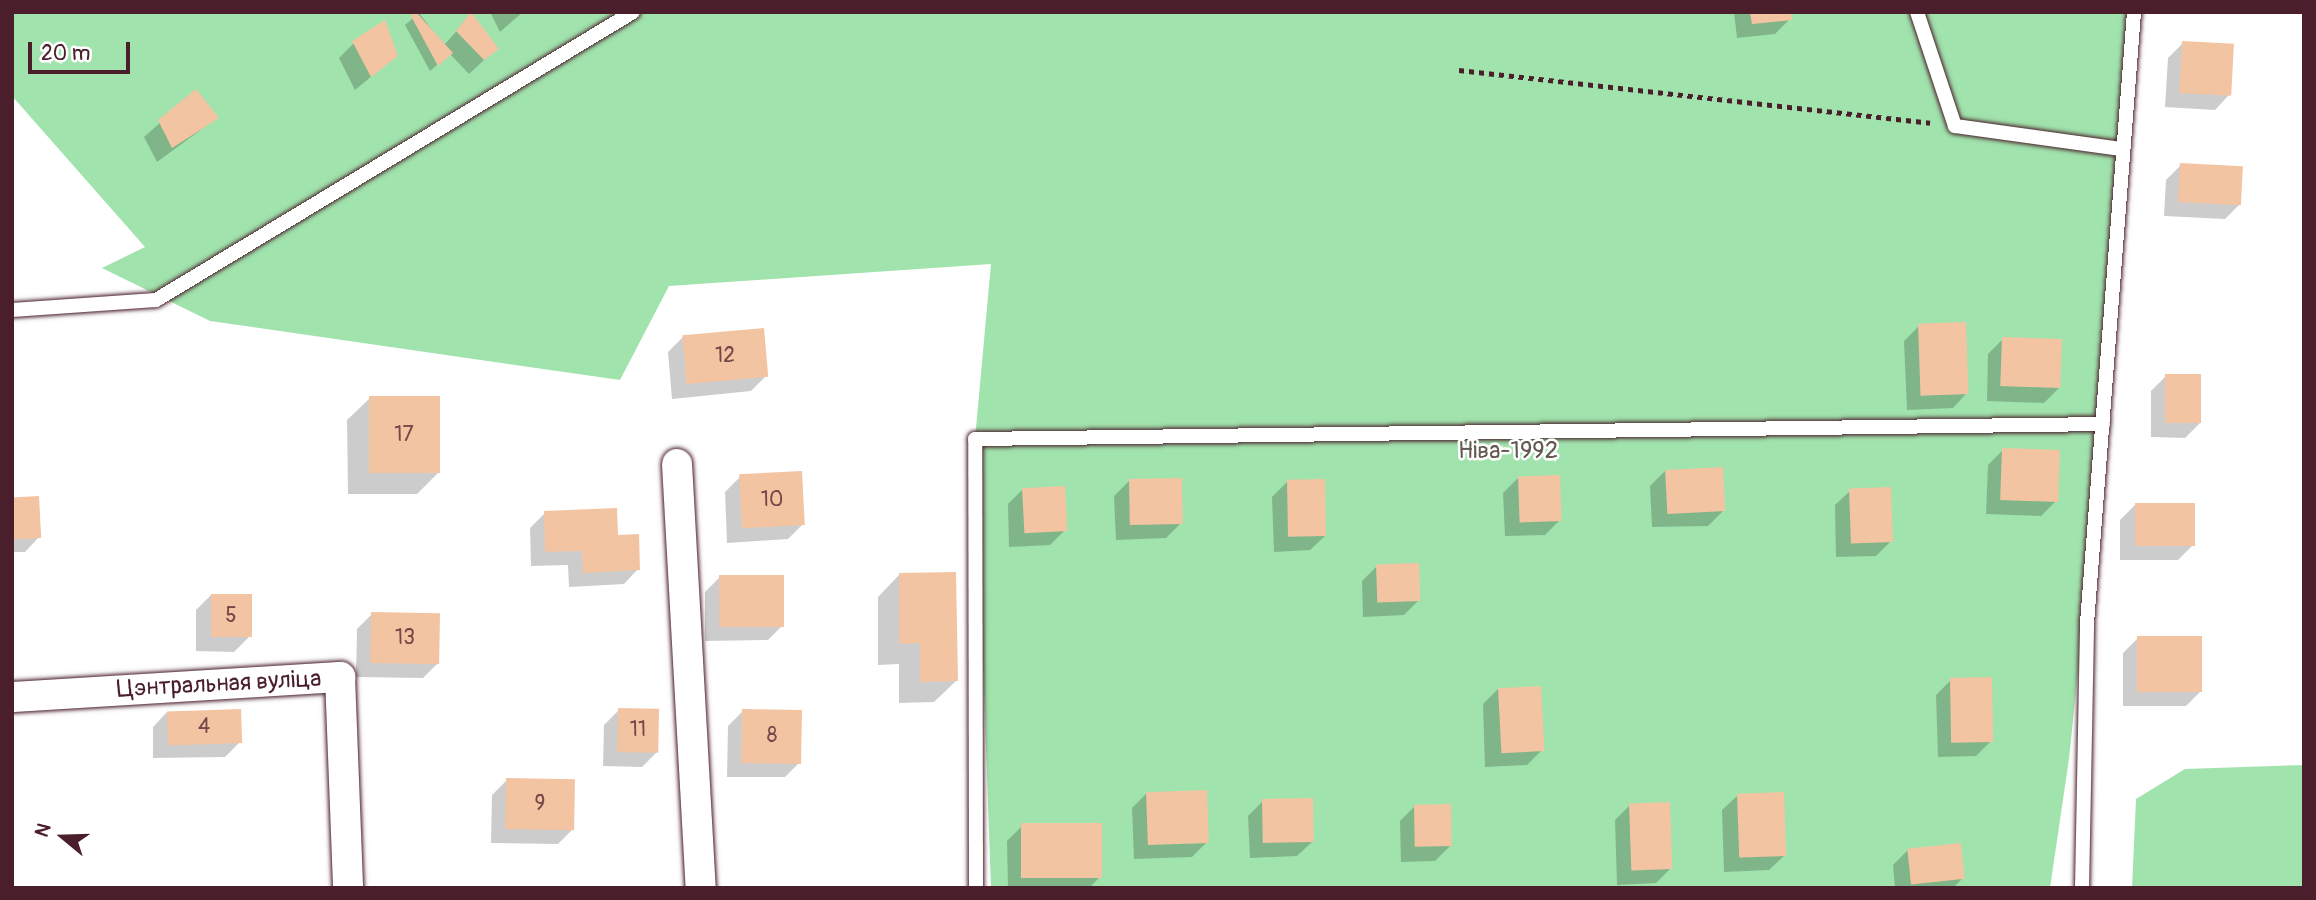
<!DOCTYPE html>
<html>
<head>
<meta charset="utf-8">
<style>
	body { margin:0 }
	#map { position:relative; width:2316px; height:900px; overflow:hidden; background:#fff; font-family:Pangolin,sans-serif }
	div>[style] { position:absolute }
	.green>* { inset:0; background:#a1e3ad }
	.shadow>* { inset:0; background:#0003 }
	.building>* { inset:0; background:#f3c4a2; transform-origin:0 0 }
	.path>* { height:4.5px; margin-top:-2.25px; transform-origin:0; background:repeating-linear-gradient(90deg,#4a1f2b 0 5px,transparent 0 10px) }
	.roads { filter:drop-shadow(0 0 2px #4a1f2b) drop-shadow(0 0 2px #4a1f2b) }
	.service>* { height:14px; margin:-7px; padding:0 7px; transform-origin:7px; border-radius:7px; background:#fff }
	.minor>* { height:30px; margin:-15px; padding:0 15px; transform-origin:15px; border-radius:15px; background:#fff }
	span { translate:-50% -50%; white-space:nowrap; text-align:center; line-height:1.15; -webkit-text-stroke:5px #fff; paint-order:stroke }
	.number-label { font-size:21px; color:#744849 }
	.number-label span { -webkit-text-stroke-width:0 }
	.park-label { font-size:24px; color:#645a52 }
	.street-label { font-size:24px; color:#4a1f2b }
	.frame { position:absolute; inset:0; border:14px solid #4a1f2b; pointer-events:none }
	.north { position:absolute; left:28px; top:802px; width:70px; height:70px; -webkit-text-stroke:5px #fff; paint-order:stroke; rotate:289deg; font-size:19px; font-weight:700; line-height:28px; text-align:center; color:#4a1f2b }
	.north::after { content:''; display:block; margin:auto; width:24px; height:32px; background:#4a1f2b; clip-path:polygon(50% 0,100% 100%,50% 72%,0 100%) }
	.scale { position:absolute; left:28px; top:42px; width:102px; height:32px; box-sizing:border-box; border:4px solid #4a1f2b; border-top:0; padding-left:9px; font-size:21px; line-height:24px; white-space:nowrap; color:#4a1f2b; -webkit-text-stroke:5px #fff; paint-order:stroke }
</style>
</head>
<body>
<div id="map">
	<div class="green">
		<div style="clip-path:polygon(12px 12px,2138px 12px,2103px 424px,2069px 759px,2050px 888px,991px 888px,975px 439px,991px 264px,669px 286px,620px 380px,210px 321px,102px 268px,145px 247px,12px 96px)"></div>
		<div style="clip-path:polygon(2304px 765px,2304px 888px,2132px 888px,2136px 799px,2185px 769px)"></div>
	</div>
	<div class="shadow">
		<div style="clip-path:polygon(490px 12px,523px 12px,500px 32px)"></div>
		<div style="clip-path:polygon(1734px 12px,1789px 12px,1790px 19px,1775px 34px,1737px 38px)"></div>
		<div style="clip-path:polygon(419px 13px,444px 45px,471px 15px,497px 48px,469px 74px,450px 54px,430px 71px,405px 25px)"></div>
		<div style="clip-path:polygon(354px 43px,396px 56px,355px 90px,339px 58px)"></div>
		<div style="clip-path:polygon(2183px 43px,2229px 95px,2215px 110px,2165px 107px,2168px 58px)"></div>
		<div style="clip-path:polygon(195px 92px,217px 118px,157px 162px,144px 137px)"></div>
		<div style="clip-path:polygon(2181px 165px,2240px 204px,2225px 219px,2164px 216px,2166px 180px)"></div>
		<div style="clip-path:polygon(1919px 326px,1967px 393px,1953px 408px,1907px 410px,1904px 341px)"></div>
		<div style="clip-path:polygon(683px 337px,766px 376px,751px 391px,672px 399px,668px 352px)"></div>
		<div style="clip-path:polygon(2003px 339px,2059px 388px,2044px 403px,1987px 401px,1988px 354px)"></div>
		<div style="clip-path:polygon(2166px 376px,2200px 423px,2185px 438px,2151px 437px,2151px 391px)"></div>
		<div style="clip-path:polygon(369px 399px,439px 472px,417px 494px,348px 494px,347px 420px)"></div>
		<div style="clip-path:polygon(2003px 450px,2056px 501px,2041px 516px,1986px 514px,1988px 465px)"></div>
		<div style="clip-path:polygon(1665px 471px,1723px 511px,1708px 526px,1652px 527px,1650px 486px)"></div>
		<div style="clip-path:polygon(740px 477px,803px 524px,788px 539px,727px 543px,725px 492px)"></div>
		<div style="clip-path:polygon(1518px 478px,1560px 520px,1545px 535px,1505px 536px,1503px 493px)"></div>
		<div style="clip-path:polygon(1129px 481px,1181px 523px,1166px 538px,1116px 540px,1114px 496px)"></div>
		<div style="clip-path:polygon(1287px 482px,1325px 536px,1310px 550px,1274px 552px,1272px 497px)"></div>
		<div style="clip-path:polygon(1023px 489px,1065px 530px,1050px 545px,1009px 547px,1008px 504px)"></div>
		<div style="clip-path:polygon(1850px 491px,1891px 541px,1876px 556px,1836px 557px,1835px 505px)"></div>
		<div style="clip-path:polygon(12px 499px,39px 537px,25px 552px,12px 552px)"></div>
		<div style="clip-path:polygon(2135px 505px,2193px 545px,2178px 560px,2120px 560px,2120px 520px)"></div>
		<div style="clip-path:polygon(545px 513px,617px 537px,638px 569px,624px 584px,569px 587px,568px 565px,531px 566px,530px 528px)"></div>
		<div style="clip-path:polygon(1377px 566px,1419px 600px,1404px 615px,1363px 617px,1362px 581px)"></div>
		<div style="clip-path:polygon(899px 575px,956px 681px,934px 702px,899px 703px,899px 664px,878px 665px,878px 597px)"></div>
		<div style="clip-path:polygon(720px 577px,783px 625px,768px 640px,705px 641px,705px 592px)"></div>
		<div style="clip-path:polygon(211px 595px,249px 637px,234px 652px,196px 651px,196px 610px)"></div>
		<div style="clip-path:polygon(372px 614px,438px 663px,423px 678px,356px 677px,357px 629px)"></div>
		<div style="clip-path:polygon(2138px 638px,2201px 691px,2186px 706px,2123px 706px,2123px 653px)"></div>
		<div style="clip-path:polygon(1951px 680px,1991px 741px,1976px 756px,1938px 757px,1936px 695px)"></div>
		<div style="clip-path:polygon(1498px 689px,1542px 750px,1527px 765px,1485px 767px,1483px 704px)"></div>
		<div style="clip-path:polygon(619px 710px,657px 752px,642px 767px,603px 766px,604px 725px)"></div>
		<div style="clip-path:polygon(743px 711px,800px 762px,785px 777px,727px 777px,728px 726px)"></div>
		<div style="clip-path:polygon(167px 712px,240px 742px,225px 757px,153px 758px,153px 727px)"></div>
		<div style="clip-path:polygon(507px 780px,573px 829px,558px 844px,491px 843px,492px 795px)"></div>
		<div style="clip-path:polygon(1147px 793px,1207px 842px,1192px 857px,1134px 859px,1132px 808px)"></div>
		<div style="clip-path:polygon(1737px 796px,1784px 856px,1769px 870px,1724px 872px,1722px 810px)"></div>
		<div style="clip-path:polygon(1263px 801px,1312px 842px,1297px 856px,1250px 858px,1248px 816px)"></div>
		<div style="clip-path:polygon(1630px 805px,1671px 868px,1656px 883px,1617px 885px,1615px 820px)"></div>
		<div style="clip-path:polygon(1415px 806px,1450px 846px,1435px 861px,1401px 862px,1400px 821px)"></div>
		<div style="clip-path:polygon(1022px 826px,1100px 877px,1089px 888px,1008px 888px,1007px 841px)"></div>
		<div style="clip-path:polygon(1908px 850px,1963px 878px,1953px 888px,1895px 888px,1893px 865px)"></div>
	</div>
	<div class="building">
		<div style="clip-path:polygon(416px 12px,453px 53px,438px 66px,411px 16px)"></div>
		<div style="clip-path:polygon(471px 12px,499px 49px,484px 60px,456px 31px)"></div>
		<div style="clip-path:polygon(1750px 12px,1791px 12px,1792px 20px,1752px 24px)"></div>
		<div style="clip-path:polygon(385px 20px,398px 56px,371px 77px,352px 41px)"></div>
		<div style="left:2182px;top:41px;width:52px;height:52px;rotate:3deg"></div>
		<div style="clip-path:polygon(196px 89px,219px 118px,172px 148px,158px 120px)"></div>
		<div style="left:2180px;top:163px;width:63px;height:39px;rotate:3deg"></div>
		<div style="left:1966px;top:322px;width:72px;height:48px;rotate:88deg"></div>
		<div style="left:764px;top:328px;width:49px;height:82px;rotate:85deg"></div>
		<div style="left:2002px;top:337px;width:60px;height:49px;rotate:2deg"></div>
		<div style="left:2165px;top:374px;width:36px;height:49px"></div>
		<div style="left:440px;top:396px;width:77px;height:71px;rotate:90deg"></div>
		<div style="left:2002px;top:448px;width:58px;height:52px;rotate:2deg"></div>
		<div style="left:1723px;top:467px;width:44px;height:58px;rotate:87deg"></div>
		<div style="left:802px;top:471px;width:54px;height:63px;rotate:87deg"></div>
		<div style="left:1560px;top:475px;width:46px;height:42px;rotate:88deg"></div>
		<div style="left:1182px;top:478px;width:46px;height:53px;rotate:89deg"></div>
		<div style="left:1325px;top:479px;width:57px;height:38px;rotate:89deg"></div>
		<div style="left:1065px;top:486px;width:45px;height:43px;rotate:87deg"></div>
		<div style="left:1891px;top:487px;width:55px;height:42px;rotate:88deg"></div>
		<div style="left:39px;top:496px;width:42px;height:27px;rotate:87deg"></div>
		<div style="left:2135px;top:503px;width:60px;height:43px"></div>
		<div style="clip-path:polygon(617px 508px,618px 535px,639px 534px,640px 570px,583px 573px,582px 551px,545px 552px,544px 511px)"></div>
		<div style="left:1419px;top:563px;width:38px;height:43px;rotate:88deg"></div>
		<div style="clip-path:polygon(956px 572px,958px 681px,920px 682px,920px 643px,899px 644px,899px 573px)"></div>
		<div style="left:719px;top:575px;width:65px;height:52px"></div>
		<div style="left:211px;top:594px;width:41px;height:43px"></div>
		<div style="left:371px;top:612px;width:69px;height:51px;rotate:1deg"></div>
		<div style="left:2137px;top:636px;width:65px;height:56px"></div>
		<div style="left:1992px;top:677px;width:65px;height:42px;rotate:89deg"></div>
		<div style="left:1541px;top:686px;width:65px;height:43px;rotate:87deg"></div>
		<div style="left:618px;top:708px;width:41px;height:44px;rotate:1deg"></div>
		<div style="left:241px;top:709px;width:34px;height:74px;rotate:88deg"></div>
		<div style="left:742px;top:709px;width:60px;height:54px;rotate:1deg"></div>
		<div style="left:506px;top:778px;width:69px;height:51px;rotate:1deg"></div>
		<div style="left:1207px;top:790px;width:53px;height:61px;rotate:88deg"></div>
		<div style="left:1784px;top:792px;width:64px;height:47px;rotate:88deg"></div>
		<div style="left:1313px;top:798px;width:44px;height:51px;rotate:89deg"></div>
		<div style="left:1670px;top:802px;width:67px;height:41px;rotate:88deg"></div>
		<div style="left:1451px;top:804px;width:42px;height:37px;rotate:89deg"></div>
		<div style="left:1102px;top:823px;width:55px;height:81px;rotate:90deg"></div>
		<div style="left:1961px;top:843px;width:36px;height:54px;rotate:84deg"></div>
	</div>
	<div class="path">
		<div style="left:1459px;top:70px;width:474px;rotate:6.4deg"></div>
	</div>
	<div class="roads">
		<div class="service">
			<div style="left:1917px;top:12px;width:120px;rotate:71.6deg"></div>
			<div style="left:1955px;top:126px;width:168px;rotate:7.9deg"></div>
			<div style="left:12px;top:310px;width:144px;rotate:-4deg"></div>
			<div style="left:156px;top:300px;width:557px;rotate:-31.12deg"></div>
			<div style="left:976px;top:888px;width:449px;rotate:-90.1deg"></div>
			<div style="left:975px;top:439px;width:1128px;rotate:-0.76deg"></div>
			<div style="left:2082px;top:888px;width:265px;rotate:-88.9deg"></div>
			<div style="left:2087px;top:623px;width:613px;rotate:-85.6deg"></div>
		</div>
		<div class="minor">
			<div style="left:677px;top:464px;width:425px;rotate:86.8deg"></div>
			<div style="left:12px;top:697px;width:329px;rotate:-3.5deg"></div>
			<div style="left:340px;top:677px;width:211px;rotate:87.8deg"></div>
		</div>
	</div>
	<div class="number-label">
		<span style="left:725px;top:356px">12</span>
		<span style="left:404px;top:435px">17</span>
		<span style="left:772px;top:500px">10</span>
		<span style="left:231px;top:616px">5</span>
		<span style="left:405px;top:638px">13</span>
		<span style="left:204px;top:727px">4</span>
		<span style="left:638px;top:730px">11</span>
		<span style="left:772px;top:736px">8</span>
		<span style="left:540px;top:804px">9</span>
	</div>
	<div class="park-label">
		<span style="left:1508px;top:451px">Ніва-1992</span>
	</div>
	<div class="street-label">
		<span style="left:219px;top:684px;rotate:-3deg">Цэнтральная вуліца</span>
	</div>
	<div class="frame"></div>
	<div class="north">N</div>
	<div class="scale">20 m</div>
</div>
</body>
</html>
